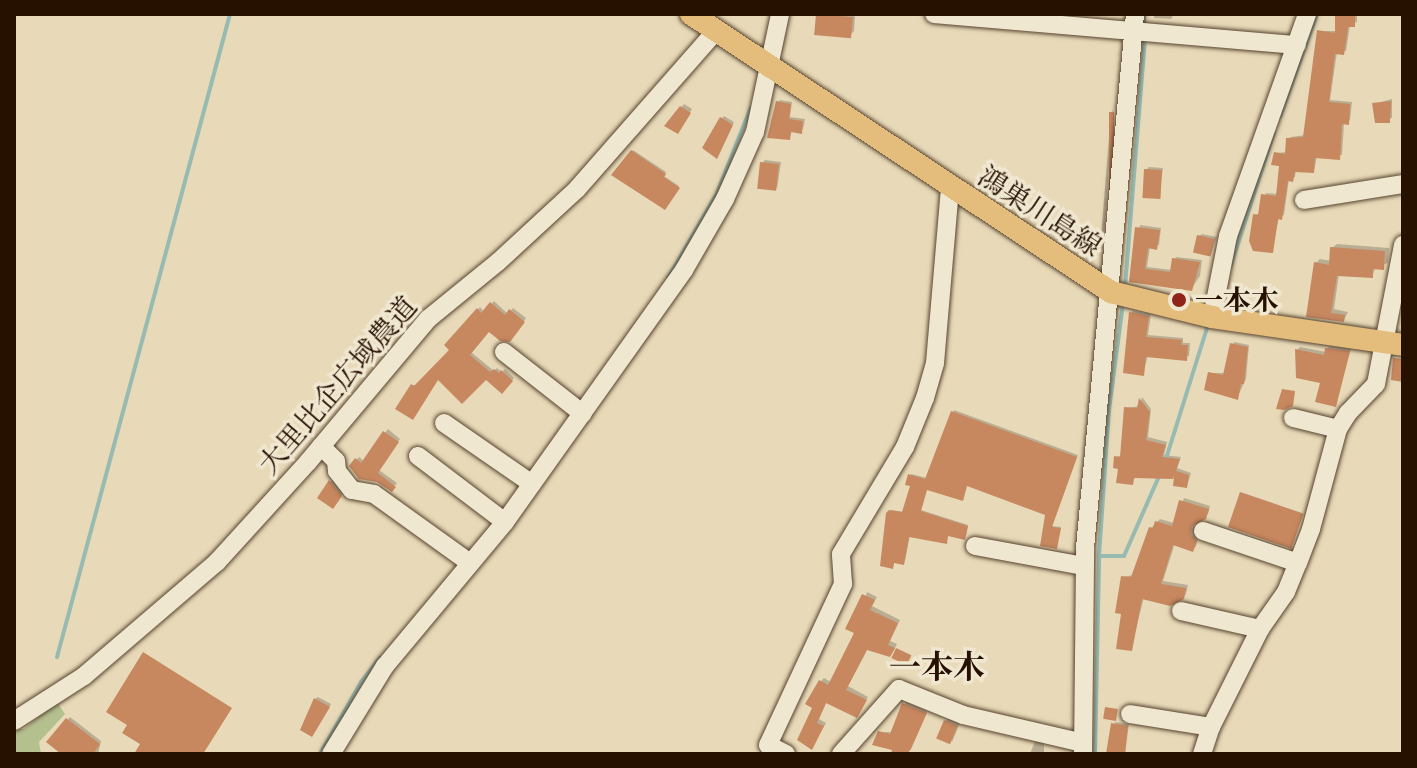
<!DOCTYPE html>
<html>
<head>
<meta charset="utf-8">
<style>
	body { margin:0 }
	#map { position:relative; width:1417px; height:768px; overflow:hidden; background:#e8dab8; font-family:"Gentium Book Plus","Noto Serif JP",serif }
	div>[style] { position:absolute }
	.green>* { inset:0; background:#b5c08f }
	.shadow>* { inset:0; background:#0003 }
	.stream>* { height:4px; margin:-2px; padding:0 2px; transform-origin:2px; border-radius:2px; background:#97bab1 }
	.building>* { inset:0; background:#c7875f; transform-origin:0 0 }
	.roads { filter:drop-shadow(0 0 2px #56422e) drop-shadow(0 0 2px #56422e) }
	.minor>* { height:18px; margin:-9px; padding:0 9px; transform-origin:9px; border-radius:9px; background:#f0e7d1 }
	.major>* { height:22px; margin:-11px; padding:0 11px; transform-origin:11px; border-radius:11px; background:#e4bd7c }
	.dots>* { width:22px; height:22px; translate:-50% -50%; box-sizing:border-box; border:4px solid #f0e7d1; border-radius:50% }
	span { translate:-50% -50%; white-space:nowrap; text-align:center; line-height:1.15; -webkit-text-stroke:7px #f0e7d1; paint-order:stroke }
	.street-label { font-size:28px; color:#261000 }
	.poi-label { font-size:28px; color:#261000; font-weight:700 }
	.left { translate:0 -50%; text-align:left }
	.quarter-label { font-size:32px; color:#261000; font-weight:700 }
	.frame { position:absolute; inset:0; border:16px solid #261000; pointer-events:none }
</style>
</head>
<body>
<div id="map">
	<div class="green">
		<div style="clip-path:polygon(57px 702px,65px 714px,39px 742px,41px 754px,14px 754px,14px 729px,24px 729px)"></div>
	</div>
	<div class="shadow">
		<div style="clip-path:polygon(1154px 14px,1174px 14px,1171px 19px,1154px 18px)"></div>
		<div style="clip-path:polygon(1337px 14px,1357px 14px,1357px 22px,1350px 25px,1346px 51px,1337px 52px,1330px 100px,1352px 102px,1350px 120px,1344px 123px,1342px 155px,1317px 156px,1314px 171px,1296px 170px,1295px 177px,1289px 179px,1284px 215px,1279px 217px,1272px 251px,1254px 215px,1261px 213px,1266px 193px,1278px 194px,1281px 165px,1276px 153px,1287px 152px,1291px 137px,1306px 135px,1319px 31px,1337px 31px)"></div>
		<div style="clip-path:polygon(818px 15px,855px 15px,854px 31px,851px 34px)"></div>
		<div style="clip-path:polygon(1392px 99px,1392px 118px,1374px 118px,1374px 104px)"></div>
		<div style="clip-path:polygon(780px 100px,792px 102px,790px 117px,805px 119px,803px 129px,792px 131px,789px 138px,778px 102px)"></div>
		<div style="clip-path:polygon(684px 104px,692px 109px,680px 129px,667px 125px)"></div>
		<div style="clip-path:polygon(1113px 110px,1104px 233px,1101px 236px,1111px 113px)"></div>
		<div style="clip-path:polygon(724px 116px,734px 122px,719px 154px,722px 118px)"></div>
		<div style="clip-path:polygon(633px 150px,666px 172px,664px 176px,679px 186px,665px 207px,614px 174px)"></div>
		<div style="clip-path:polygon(765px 160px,781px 162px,777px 189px,762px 163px)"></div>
		<div style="clip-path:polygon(1149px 167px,1163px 168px,1159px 198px,1146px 170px)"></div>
		<div style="clip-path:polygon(1140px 225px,1161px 228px,1159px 245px,1150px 247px,1147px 267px,1172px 270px,1176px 257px,1202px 260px,1200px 276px,1191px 289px,1131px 280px)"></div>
		<div style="clip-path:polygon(1202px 234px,1217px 237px,1211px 255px,1199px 236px)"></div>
		<div style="clip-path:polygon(1337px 244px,1389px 248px,1388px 263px,1376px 267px,1372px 276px,1339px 274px,1334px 309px,1348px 312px,1344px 320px,1308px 315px,1316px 263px,1320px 259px,1332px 261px,1332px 248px)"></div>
		<div style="clip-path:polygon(494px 301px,508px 314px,513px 308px,526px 318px,512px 337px,489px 330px,471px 352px,494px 371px,497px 368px,502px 372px,505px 369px,514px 378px,502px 392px,486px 377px,438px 377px,415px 415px,413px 385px,418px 385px,451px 350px,447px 345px,480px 307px,484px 312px)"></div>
		<div style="clip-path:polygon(1133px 311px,1151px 314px,1148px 335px,1183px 338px,1183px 343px,1190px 343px,1189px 356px,1148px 355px,1143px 374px,1131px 313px)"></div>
		<div style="clip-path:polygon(1234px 342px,1249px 345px,1246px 379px,1237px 398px,1210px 373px,1226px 373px)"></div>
		<div style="clip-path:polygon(1329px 346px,1351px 349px,1335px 405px,1297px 350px,1300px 347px,1326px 352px)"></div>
		<div style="clip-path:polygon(1142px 397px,1151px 409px,1148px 437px,1167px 442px,1164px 455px,1181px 457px,1177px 468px,1191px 473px,1187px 486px,1177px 473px,1136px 476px,1132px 483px,1121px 467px,1116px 457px,1122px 455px,1126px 408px,1140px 406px)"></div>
		<div style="clip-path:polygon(954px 410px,1078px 455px,1052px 526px,1061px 527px,1056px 547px,1048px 514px,968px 484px,927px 488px,921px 510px,968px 525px,966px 536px,949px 534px,946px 542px,910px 535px,905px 561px,895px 561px,893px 566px,888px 514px,892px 510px,904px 512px,912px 485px,911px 474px,927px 478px)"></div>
		<div style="clip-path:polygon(388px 429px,400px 439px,379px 470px,397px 483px,392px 489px,351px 466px,359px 457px,364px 461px)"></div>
		<div style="clip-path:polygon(333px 479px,343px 493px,335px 504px,320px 498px)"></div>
		<div style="clip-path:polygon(1243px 493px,1302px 513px,1291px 545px,1242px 494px)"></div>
		<div style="clip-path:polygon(1184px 498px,1210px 506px,1208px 514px,1194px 523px,1194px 530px,1199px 537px,1196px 546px,1193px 550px,1175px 543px,1163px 581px,1188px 585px,1186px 594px,1183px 598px,1144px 597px,1131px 649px,1123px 613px,1122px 577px,1134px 575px,1151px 528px,1160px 519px,1174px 523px)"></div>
		<div style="clip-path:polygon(867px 592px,877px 597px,872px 606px,900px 620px,890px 641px,897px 644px,893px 652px,868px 648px,848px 686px,868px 697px,859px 713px,827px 701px,819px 719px,826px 723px,812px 747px,821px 681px,824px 678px,831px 682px,856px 632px)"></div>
		<div style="clip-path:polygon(318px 697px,331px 704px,315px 732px,315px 699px)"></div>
		<div style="clip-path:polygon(906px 702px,927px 711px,907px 754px,893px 754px,895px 749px,880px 732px,893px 732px)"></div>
		<div style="clip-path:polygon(70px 717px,101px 741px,98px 754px,69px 754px,49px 742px)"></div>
		<div style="clip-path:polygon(948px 719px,960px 723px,952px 742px,946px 721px)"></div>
		<div style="clip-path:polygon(1115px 722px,1129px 724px,1125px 754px,1108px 754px)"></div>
		<div style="clip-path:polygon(1035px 741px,1044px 743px,1044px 754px,1030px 754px)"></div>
	</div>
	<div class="stream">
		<div style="left:1144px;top:14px;width:14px;rotate:90deg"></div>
		<div style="left:1280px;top:117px;width:109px;rotate:-70.2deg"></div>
		<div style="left:1231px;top:265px;width:139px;rotate:-72deg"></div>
		<div style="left:668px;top:278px;width:98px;rotate:-60deg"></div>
		<div style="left:717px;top:193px;width:92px;rotate:-68.4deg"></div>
		<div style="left:1125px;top:287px;width:252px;rotate:-85.4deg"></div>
		<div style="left:1165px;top:462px;width:147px;rotate:-72.6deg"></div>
		<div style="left:1099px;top:556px;width:25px"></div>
		<div style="left:1124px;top:556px;width:90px;rotate:-66.3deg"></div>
		<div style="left:57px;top:657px;width:666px;rotate:-74.94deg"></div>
		<div style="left:320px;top:754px;width:83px;rotate:-60.3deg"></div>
		<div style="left:361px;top:682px;width:31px;rotate:-52deg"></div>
		<div style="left:1095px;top:754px;width:198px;rotate:-88.8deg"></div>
		<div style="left:1099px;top:556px;width:146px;rotate:-86.1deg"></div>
		<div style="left:1109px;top:410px;width:107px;rotate:-82.5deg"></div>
	</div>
	<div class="building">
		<div style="left:816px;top:14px;width:37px;height:21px;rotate:5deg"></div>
		<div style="clip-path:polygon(1335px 14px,1355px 14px,1355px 27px,1348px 27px,1344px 55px,1335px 54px,1329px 102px,1350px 104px,1349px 125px,1342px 124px,1340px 160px,1315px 158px,1314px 173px,1295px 172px,1293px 182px,1288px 181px,1282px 220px,1278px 219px,1273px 253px,1253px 251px,1249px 241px,1253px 214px,1258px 215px,1261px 194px,1276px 196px,1279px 166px,1271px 165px,1274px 152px,1285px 154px,1286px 138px,1303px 137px,1317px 30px,1335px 33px)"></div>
		<div style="clip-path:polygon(776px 101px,791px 104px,789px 119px,803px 121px,802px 134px,791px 132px,790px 140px,767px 138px)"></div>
		<div style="clip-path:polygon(1391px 101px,1390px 123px,1375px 123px,1372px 103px)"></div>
		<div style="clip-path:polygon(680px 106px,691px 113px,678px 134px,664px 126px)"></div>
		<div style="left:1109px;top:112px;width:5px;height:126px"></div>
		<div style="clip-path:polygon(720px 117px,733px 125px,717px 159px,702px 148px)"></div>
		<div style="clip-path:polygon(631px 150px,666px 174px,664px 177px,680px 188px,665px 210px,611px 175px)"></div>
		<div style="left:760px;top:162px;width:19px;height:27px;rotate:6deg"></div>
		<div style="left:1144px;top:169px;width:18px;height:29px;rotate:3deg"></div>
		<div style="clip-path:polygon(1135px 227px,1160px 230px,1157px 250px,1148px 248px,1145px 269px,1170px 272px,1172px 258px,1200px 262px,1192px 291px,1129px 282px)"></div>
		<div style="left:1197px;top:235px;width:18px;height:18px;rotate:13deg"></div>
		<div style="clip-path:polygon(1330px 247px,1385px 251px,1384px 270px,1373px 269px,1373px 278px,1337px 276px,1331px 313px,1345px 315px,1344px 322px,1306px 317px,1314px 262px,1329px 265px)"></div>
		<div style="clip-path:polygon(490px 302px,505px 315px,509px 309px,525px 322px,510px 342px,500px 341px,489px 332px,470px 355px,490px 372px,494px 369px,499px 373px,501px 370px,513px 381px,502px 394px,486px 380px,462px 404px,438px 380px,413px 420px,395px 409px,411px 384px,414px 386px,449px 350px,444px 345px,477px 308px,481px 313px)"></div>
		<div style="clip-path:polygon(1129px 312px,1149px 316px,1146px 337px,1182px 340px,1181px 345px,1188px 345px,1187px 361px,1146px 357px,1144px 376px,1123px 373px)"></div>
		<div style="clip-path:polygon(1230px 343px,1248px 347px,1244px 384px,1241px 384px,1238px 400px,1204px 390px,1208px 372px,1223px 375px)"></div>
		<div style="clip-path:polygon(1325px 348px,1350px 351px,1336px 407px,1315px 402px,1320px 383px,1296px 378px,1295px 349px,1324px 355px)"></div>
		<div style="clip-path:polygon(1393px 358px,1403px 359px,1403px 382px,1391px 380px)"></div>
		<div style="clip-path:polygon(1282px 389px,1295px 391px,1293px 406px,1284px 410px,1276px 409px)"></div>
		<div style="clip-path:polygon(1139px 398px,1150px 412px,1146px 440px,1166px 445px,1162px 457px,1180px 459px,1176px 471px,1189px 475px,1187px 488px,1173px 486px,1174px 476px,1173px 479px,1134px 478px,1133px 485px,1116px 483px,1118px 469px,1113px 468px,1114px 456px,1120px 457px,1124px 407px,1137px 408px)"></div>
		<div style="clip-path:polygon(951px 411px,1077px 457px,1052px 527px,1061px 528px,1057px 549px,1040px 546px,1045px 515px,967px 486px,963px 501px,927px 490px,921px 511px,968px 526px,965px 540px,948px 536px,947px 544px,909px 537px,904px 565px,894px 563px,893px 569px,880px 566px,886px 513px,889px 510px,902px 512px,910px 486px,905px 485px,908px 474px,925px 479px)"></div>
		<div style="clip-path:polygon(383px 431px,399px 442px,378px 473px,396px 487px,392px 492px,377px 482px,359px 479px,349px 466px,355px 458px,361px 463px)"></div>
		<div style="clip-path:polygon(329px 480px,342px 496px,333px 509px,317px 498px)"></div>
		<div style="left:1240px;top:492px;width:67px;height:37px;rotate:19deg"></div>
		<div style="clip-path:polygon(1179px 500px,1209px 509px,1206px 519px,1192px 526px,1191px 534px,1197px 541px,1193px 552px,1173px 545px,1161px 584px,1186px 588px,1184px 599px,1170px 606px,1142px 599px,1132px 651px,1116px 649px,1121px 614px,1115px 613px,1121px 576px,1131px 577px,1149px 527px,1153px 528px,1155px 521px,1172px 526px)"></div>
		<div style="clip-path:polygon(862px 594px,875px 600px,870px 610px,898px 623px,888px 645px,895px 648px,890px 657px,867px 650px,846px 690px,867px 700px,857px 718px,826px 703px,817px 723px,824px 726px,812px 750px,797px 740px,812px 708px,805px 704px,819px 680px,828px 685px,854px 633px,845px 629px)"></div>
		<div style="left:896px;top:648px;width:17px;height:11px;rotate:25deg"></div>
		<div style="clip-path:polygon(143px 652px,232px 708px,203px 754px,134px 754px,140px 744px,122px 733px,127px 725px,106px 712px)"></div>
		<div style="clip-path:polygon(314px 698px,330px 707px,312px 737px,300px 730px)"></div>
		<div style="clip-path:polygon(902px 703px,927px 713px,911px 749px,907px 754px,891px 754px,892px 750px,872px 745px,878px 731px,890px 734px)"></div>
		<div style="left:1105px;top:707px;width:13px;height:12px;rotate:9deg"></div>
		<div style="clip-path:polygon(66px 718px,100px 744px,93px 754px,61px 754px,46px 742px)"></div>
		<div style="left:944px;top:720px;width:15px;height:20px;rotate:23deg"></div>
		<div style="clip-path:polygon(1111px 723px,1128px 726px,1125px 754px,1106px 754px)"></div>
	</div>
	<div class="roads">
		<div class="minor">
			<div style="left:934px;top:14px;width:364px;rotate:4.9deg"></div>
			<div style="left:1304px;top:200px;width:100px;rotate:-9.2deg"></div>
			<div style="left:1212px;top:317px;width:83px;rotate:-78.8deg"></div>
			<div style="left:1228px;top:236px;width:236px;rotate:-70.4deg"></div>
			<div style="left:504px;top:352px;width:100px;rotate:38.1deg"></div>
			<div style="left:1293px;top:418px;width:46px;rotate:13.7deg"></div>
			<div style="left:444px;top:423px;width:107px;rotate:34.7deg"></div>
			<div style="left:321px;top:446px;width:21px;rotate:45deg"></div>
			<div style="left:336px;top:461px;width:10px;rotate:84deg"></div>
			<div style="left:337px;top:471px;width:24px;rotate:52deg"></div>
			<div style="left:352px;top:490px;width:22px;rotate:10deg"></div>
			<div style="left:374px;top:494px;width:118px;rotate:35.7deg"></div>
			<div style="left:418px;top:456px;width:109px;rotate:37.2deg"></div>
			<div style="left:1203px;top:531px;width:100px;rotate:18.6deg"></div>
			<div style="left:975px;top:546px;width:111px;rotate:10.4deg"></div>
			<div style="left:1181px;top:611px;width:81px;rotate:12.8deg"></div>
			<div style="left:1130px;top:714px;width:82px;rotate:9.1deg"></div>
			<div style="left:14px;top:721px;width:83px;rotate:-32.7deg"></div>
			<div style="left:84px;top:676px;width:175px;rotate:-40.6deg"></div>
			<div style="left:217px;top:562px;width:135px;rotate:-47.7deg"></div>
			<div style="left:308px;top:462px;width:187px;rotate:-50deg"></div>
			<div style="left:428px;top:319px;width:90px;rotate:-39.2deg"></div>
			<div style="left:498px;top:262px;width:108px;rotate:-42.7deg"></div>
			<div style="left:577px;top:189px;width:210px;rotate:-48.7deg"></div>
			<div style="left:331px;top:754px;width:103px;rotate:-58.5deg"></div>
			<div style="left:385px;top:666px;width:187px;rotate:-50.2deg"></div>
			<div style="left:505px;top:522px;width:309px;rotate:-54.6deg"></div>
			<div style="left:684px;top:270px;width:82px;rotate:-60deg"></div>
			<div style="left:725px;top:199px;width:73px;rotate:-65.9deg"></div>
			<div style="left:755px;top:132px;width:121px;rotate:-78deg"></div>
			<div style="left:786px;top:754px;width:20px;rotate:-153deg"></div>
			<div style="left:768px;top:745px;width:178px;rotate:-65deg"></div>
			<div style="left:843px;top:584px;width:30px;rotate:-94deg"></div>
			<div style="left:841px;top:554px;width:125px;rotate:-59.1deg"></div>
			<div style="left:905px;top:447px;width:53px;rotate:-67.8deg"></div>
			<div style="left:925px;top:398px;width:36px;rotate:-74deg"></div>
			<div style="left:935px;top:363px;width:176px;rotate:-85.1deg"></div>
			<div style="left:841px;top:754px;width:87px;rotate:-48.3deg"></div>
			<div style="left:899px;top:689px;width:69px;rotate:22.1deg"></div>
			<div style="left:963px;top:715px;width:123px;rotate:13.1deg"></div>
			<div style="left:1083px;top:754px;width:206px;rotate:-89.4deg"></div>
			<div style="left:1085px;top:548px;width:536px;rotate:-84.65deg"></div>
			<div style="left:1202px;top:754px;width:28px;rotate:-72deg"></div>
			<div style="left:1211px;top:727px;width:110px;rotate:-63.4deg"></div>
			<div style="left:1260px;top:629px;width:45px;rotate:-54.9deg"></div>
			<div style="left:1286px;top:592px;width:31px;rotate:-68deg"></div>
			<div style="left:1298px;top:563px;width:36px;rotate:-69deg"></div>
			<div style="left:1311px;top:529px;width:104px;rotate:-74.9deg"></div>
			<div style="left:1338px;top:429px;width:19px;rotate:-58deg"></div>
			<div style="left:1348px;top:413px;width:40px;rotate:-46deg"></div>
			<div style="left:1376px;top:384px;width:142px;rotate:-79deg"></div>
		</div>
		<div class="major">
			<div style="left:691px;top:14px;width:504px;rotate:33.5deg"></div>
			<div style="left:1111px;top:292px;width:104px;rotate:13.9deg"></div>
			<div style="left:1212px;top:317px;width:193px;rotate:8.3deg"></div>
		</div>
	</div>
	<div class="dots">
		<div style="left:1179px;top:300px;background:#8f2418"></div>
	</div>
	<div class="street-label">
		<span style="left:1040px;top:211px;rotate:33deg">鴻巣川島線</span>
		<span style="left:337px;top:385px;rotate:-49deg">大里比企広域農道</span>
	</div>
	<div class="poi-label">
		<span class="left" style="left:1195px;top:300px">一本木</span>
	</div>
	<div class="quarter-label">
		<span style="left:937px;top:667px">一本木</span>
	</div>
	<div class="frame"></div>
</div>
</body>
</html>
